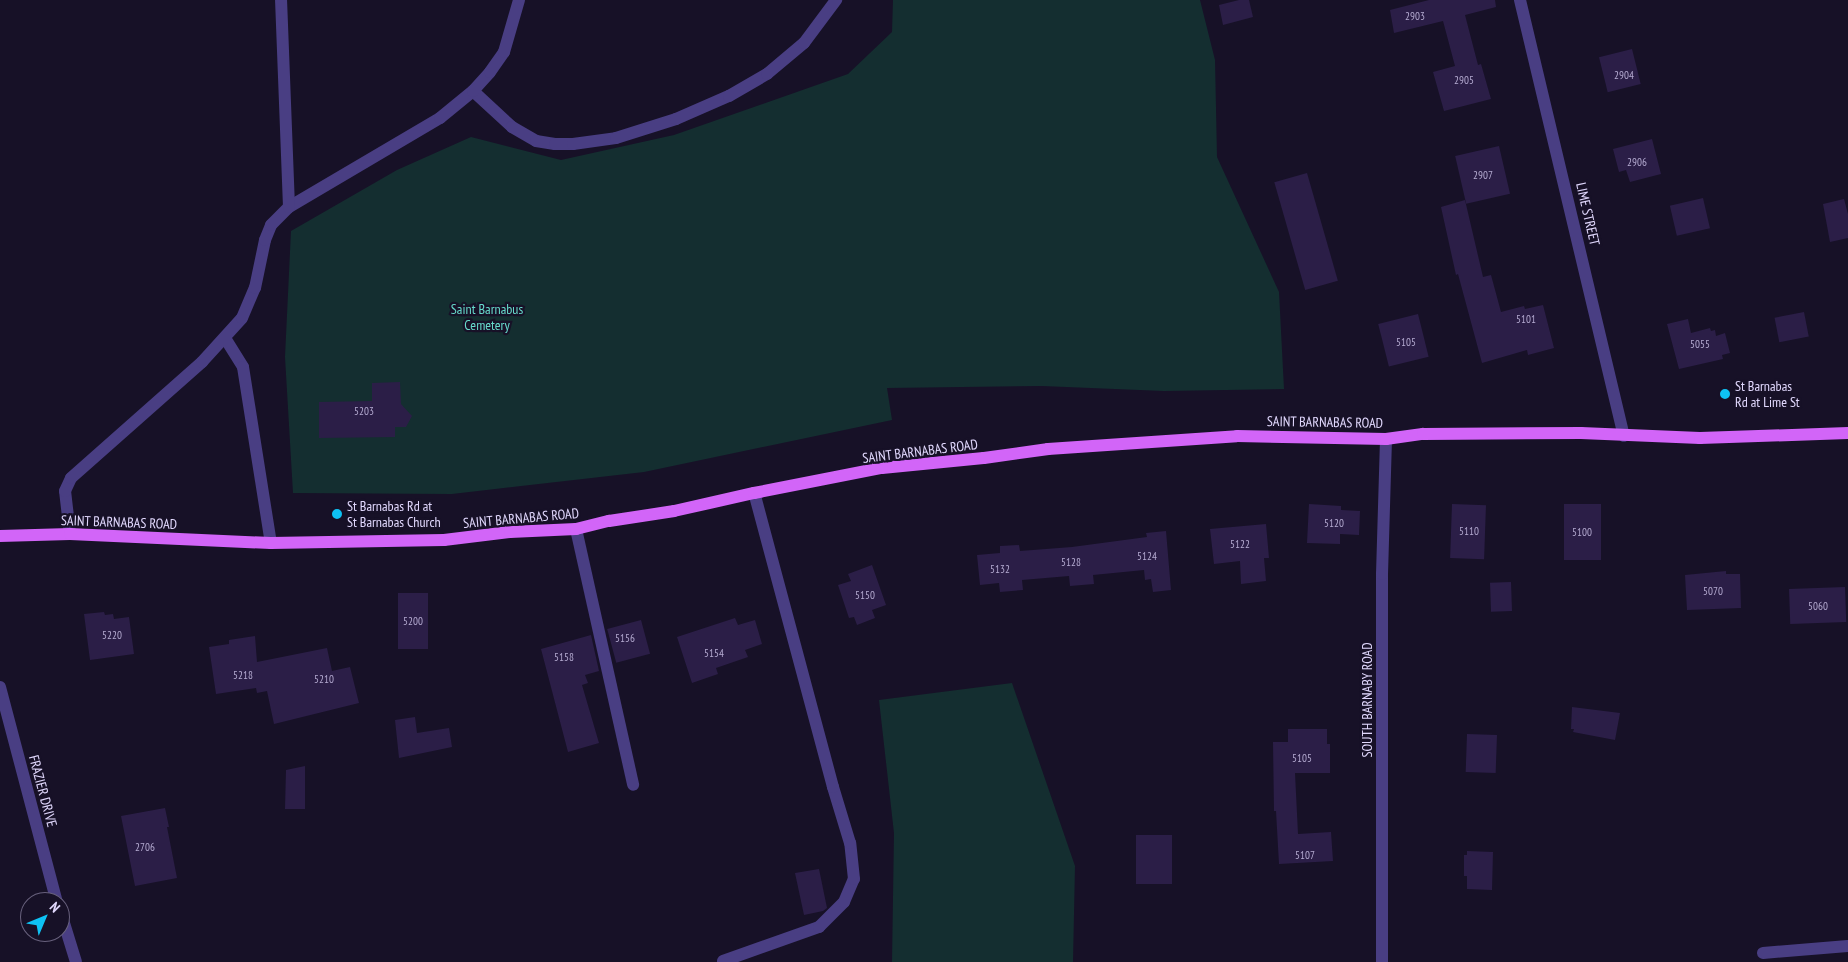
<!DOCTYPE html>
<html>
<head>
<meta charset="utf-8">
<style>
	body { margin:0 }
	#map { position:relative; width:1848px; height:962px; overflow:hidden; background:#171127; font-family:"PT Sans Narrow",sans-serif }
	div>[style] { position:absolute }
	.green>* { inset:0; background:#142e30 }
	.building>* { inset:0; background:#2b1e47; transform-origin:0 0 }
	.lane>* { height:12px; margin:-6px; padding:0 6px; transform-origin:6px; border-radius:6px; background:#493e83 }
	.street>* { height:12px; margin:-6px; padding:0 6px; transform-origin:6px; border-radius:6px; background:#493e83 }
	.primary>* { height:12px; margin:-6px; padding:0 6px; transform-origin:6px; border-radius:6px; background:#d265f8 }
	.dots>* { width:14px; height:14px; translate:-50% -50%; box-sizing:border-box; border:2px solid #171127; border-radius:50% }
	span { translate:-50% -50%; white-space:nowrap; text-align:center; line-height:1.15; -webkit-text-stroke:4.5px #171127; paint-order:stroke }
	.number-label { font-size:11px; color:#b4aad0 }
	.number-label span { -webkit-text-stroke-width:0 }
	.street-label { font-size:14px; color:#e1d8fd }
	.park-label { font-size:14px; color:#67dbcc }
	.poi-label { font-size:14px; color:#e1d8fd }
	.left { translate:0 -50%; text-align:left }
	.north { position:absolute; left:20px; top:892px; width:50px; height:50px; box-sizing:border-box; background:#171127; border:1px solid #68617d; border-radius:50%; rotate:45deg; font-size:14px; font-weight:700; line-height:20px; text-align:center; color:#e1d8fd }
	.north::after { content:''; display:block; margin:auto; width:18px; height:22px; background:#0ec2f4; clip-path:polygon(50% 0,100% 100%,50% 72%,0 100%) }
</style>
</head>
<body>
<div id="map">
	<div class="green">
		<div style="clip-path:polygon(893px 0,1200px 0,1215px 60px,1217px 157px,1279px 292px,1284px 389px,1164px 391px,1042px 386px,887px 388px,892px 420px,644px 472px,452px 494px,293px 493px,285px 357px,291px 231px,397px 170px,471px 137px,561px 160px,674px 135px,848px 74px,892px 32px)"></div>
		<div style="clip-path:polygon(1012px 683px,1075px 866px,1073px 962px,892px 962px,894px 833px,879px 700px)"></div>
	</div>
	<div class="building">
		<div style="clip-path:polygon(1239px 0,1249px 0,1253px 17px,1223px 25px,1219px 5px)"></div>
		<div style="clip-path:polygon(1429px 0,1495px 0,1496px 7px,1465px 15px,1478px 65px,1481px 64px,1491px 99px,1444px 111px,1433px 72px,1455px 66px,1443px 21px,1394px 33px,1390px 10px)"></div>
		<div style="left:1632px;top:49px;width:36px;height:34px;rotate:76deg"></div>
		<div style="clip-path:polygon(1652px 139px,1661px 174px,1630px 182px,1626px 170px,1619px 172px,1613px 149px)"></div>
		<div style="left:1499px;top:146px;width:49px;height:45px;rotate:77deg"></div>
		<div style="left:1307px;top:173px;width:112px;height:34px;rotate:74deg"></div>
		<div style="left:1703px;top:198px;width:31px;height:34px;rotate:77deg"></div>
		<div style="clip-path:polygon(1844px 199px,1848px 214px,1848px 238px,1830px 242px,1823px 204px)"></div>
		<div style="clip-path:polygon(1465px 200px,1483px 277px,1491px 275px,1501px 312px,1524px 306px,1525px 309px,1543px 305px,1554px 348px,1528px 355px,1527px 350px,1482px 363px,1458px 274px,1456px 275px,1441px 207px)"></div>
		<div style="left:1804px;top:312px;width:25px;height:30px;rotate:79deg"></div>
		<div style="left:1418px;top:314px;width:44px;height:41px;rotate:76deg"></div>
		<div style="clip-path:polygon(1688px 319px,1691px 333px,1710px 328px,1711px 331px,1715px 330px,1716px 336px,1725px 333px,1730px 353px,1722px 355px,1723px 359px,1679px 369px,1667px 324px)"></div>
		<div style="clip-path:polygon(400px 382px,401px 404px,412px 416px,406px 427px,395px 427px,395px 437px,319px 438px,319px 402px,372px 401px,372px 383px)"></div>
		<div style="clip-path:polygon(1309px 504px,1341px 506px,1341px 510px,1360px 511px,1359px 535px,1340px 534px,1340px 544px,1307px 543px)"></div>
		<div style="left:1452px;top:504px;width:34px;height:54px;rotate:2deg"></div>
		<div style="left:1564px;top:504px;width:37px;height:56px"></div>
		<div style="clip-path:polygon(1266px 524px,1269px 558px,1264px 558px,1266px 581px,1241px 584px,1240px 561px,1214px 564px,1210px 529px)"></div>
		<div style="clip-path:polygon(1166px 531px,1171px 590px,1153px 592px,1151px 579px,1145px 580px,1144px 570px,1093px 575px,1094px 584px,1070px 586px,1069px 576px,1022px 580px,1023px 590px,1000px 592px,999px 583px,980px 585px,977px 555px,1000px 553px,1000px 546px,1019px 545px,1020px 551px,1072px 547px,1147px 537px,1146px 533px)"></div>
		<div style="clip-path:polygon(872px 565px,886px 605px,872px 610px,875px 618px,857px 625px,854px 617px,849px 618px,838px 585px,851px 581px,848px 574px)"></div>
		<div style="clip-path:polygon(1726px 571px,1726px 574px,1740px 574px,1741px 608px,1687px 610px,1685px 575px)"></div>
		<div style="left:1511px;top:582px;width:29px;height:21px;rotate:88deg"></div>
		<div style="left:1845px;top:587px;width:35px;height:56px;rotate:88deg"></div>
		<div style="left:398px;top:593px;width:30px;height:56px"></div>
		<div style="clip-path:polygon(104px 612px,105px 615px,113px 614px,114px 619px,129px 617px,134px 654px,90px 660px,84px 614px)"></div>
		<div style="clip-path:polygon(735px 618px,738px 625px,755px 620px,762px 644px,745px 650px,748px 657px,716px 668px,718px 674px,692px 683px,677px 637px)"></div>
		<div style="left:641px;top:620px;width:35px;height:35px;rotate:75deg"></div>
		<div style="clip-path:polygon(591px 635px,599px 671px,585px 675px,588px 683px,582px 685px,599px 743px,568px 752px,541px 649px)"></div>
		<div style="clip-path:polygon(255px 636px,257px 662px,327px 648px,332px 671px,350px 667px,359px 703px,274px 724px,267px 691px,257px 693px,256px 688px,216px 694px,209px 647px,229px 644px,229px 640px)"></div>
		<div style="clip-path:polygon(1572px 707px,1620px 713px,1615px 740px,1573px 732px,1574px 729px,1571px 729px)"></div>
		<div style="clip-path:polygon(415px 717px,417px 733px,449px 728px,452px 747px,399px 758px,395px 720px)"></div>
		<div style="clip-path:polygon(1288px 729px,1327px 729px,1327px 744px,1330px 744px,1330px 773px,1295px 773px,1298px 834px,1331px 832px,1333px 861px,1279px 864px,1276px 811px,1274px 811px,1273px 742px,1288px 742px)"></div>
		<div style="left:1467px;top:734px;width:30px;height:38px;rotate:2deg"></div>
		<div style="clip-path:polygon(305px 766px,305px 809px,285px 809px,286px 770px)"></div>
		<div style="clip-path:polygon(165px 808px,169px 827px,167px 827px,177px 878px,135px 886px,121px 816px)"></div>
		<div style="left:1136px;top:835px;width:36px;height:49px"></div>
		<div style="clip-path:polygon(1467px 851px,1493px 852px,1492px 890px,1467px 889px,1467px 876px,1464px 876px,1464px 855px,1467px 855px)"></div>
		<div style="clip-path:polygon(819px 869px,827px 908px,823px 911px,804px 915px,795px 873px)"></div>
	</div>
	<div class="lane">
		<div style="left:473px;top:91px;width:53px;rotate:42.7deg"></div>
		<div style="left:512px;top:127px;width:28px;rotate:30deg"></div>
		<div style="left:536px;top:141px;width:19px;rotate:9deg"></div>
		<div style="left:555px;top:144px;width:18px"></div>
		<div style="left:573px;top:144px;width:43px;rotate:-7.9deg"></div>
		<div style="left:616px;top:138px;width:63px;rotate:-17.6deg"></div>
		<div style="left:676px;top:119px;width:58px;rotate:-23.5deg"></div>
		<div style="left:729px;top:96px;width:44px;rotate:-30.1deg"></div>
		<div style="left:767px;top:74px;width:48px;rotate:-40deg"></div>
		<div style="left:804px;top:43px;width:54px;rotate:-53.3deg"></div>
		<div style="left:289px;top:207px;width:175px;rotate:-30.5deg"></div>
		<div style="left:440px;top:118px;width:43px;rotate:-39.3deg"></div>
		<div style="left:473px;top:91px;width:25px;rotate:-48deg"></div>
		<div style="left:490px;top:72px;width:24px;rotate:-55deg"></div>
		<div style="left:504px;top:52px;width:54px;rotate:-73.9deg"></div>
		<div style="left:225px;top:338px;width:34px;rotate:58deg"></div>
		<div style="left:243px;top:367px;width:178px;rotate:81deg"></div>
		<div style="left:70px;top:534px;width:43px;rotate:-96.6deg"></div>
		<div style="left:65px;top:491px;width:14px;rotate:-65deg"></div>
		<div style="left:71px;top:478px;width:175px;rotate:-41.5deg"></div>
		<div style="left:202px;top:362px;width:59px;rotate:-47.7deg"></div>
		<div style="left:242px;top:318px;width:33px;rotate:-67deg"></div>
		<div style="left:255px;top:288px;width:49px;rotate:-78.2deg"></div>
		<div style="left:265px;top:240px;width:16px;rotate:-68deg"></div>
		<div style="left:271px;top:225px;width:25px;rotate:-45deg"></div>
		<div style="left:289px;top:207px;width:207px;rotate:-92.2deg"></div>
		<div style="left:0;top:687px;width:222px;rotate:75.2deg"></div>
		<div style="left:60px;top:910px;width:54px;rotate:72.9deg"></div>
		<div style="left:1763px;top:953px;width:85px;rotate:-4.7deg"></div>
	</div>
	<div class="street">
		<div style="left:1520px;top:0;width:448px;rotate:76.6deg"></div>
		<div style="left:576px;top:529px;width:262px;rotate:77.4deg"></div>
		<div style="left:723px;top:961px;width:102px;rotate:-19.5deg"></div>
		<div style="left:819px;top:927px;width:35px;rotate:-45deg"></div>
		<div style="left:844px;top:902px;width:25px;rotate:-67deg"></div>
		<div style="left:854px;top:879px;width:36px;rotate:-96deg"></div>
		<div style="left:850px;top:843px;width:59px;rotate:-106.9deg"></div>
		<div style="left:833px;top:787px;width:304px;rotate:-105deg"></div>
		<div style="left:1382px;top:962px;width:388px;rotate:-90deg"></div>
		<div style="left:1382px;top:574px;width:135px;rotate:-88.3deg"></div>
	</div>
	<div class="primary">
		<div style="left:0;top:536px;width:70px;rotate:-1.6deg"></div>
		<div style="left:70px;top:534px;width:201px;rotate:2.6deg"></div>
		<div style="left:271px;top:543px;width:173px;rotate:-1deg"></div>
		<div style="left:444px;top:540px;width:66px;rotate:-6.9deg"></div>
		<div style="left:510px;top:532px;width:66px;rotate:-2.6deg"></div>
		<div style="left:576px;top:529px;width:34px;rotate:-14deg"></div>
		<div style="left:609px;top:521px;width:66px;rotate:-8.7deg"></div>
		<div style="left:674px;top:511px;width:82px;rotate:-12.7deg"></div>
		<div style="left:754px;top:493px;width:130px;rotate:-11.1deg"></div>
		<div style="left:882px;top:468px;width:102px;rotate:-5.6deg"></div>
		<div style="left:984px;top:458px;width:65px;rotate:-8deg"></div>
		<div style="left:1048px;top:449px;width:189px;rotate:-3.9deg"></div>
		<div style="left:1237px;top:436px;width:149px;rotate:1.2deg"></div>
		<div style="left:1386px;top:439px;width:37px;rotate:-8deg"></div>
		<div style="left:1423px;top:434px;width:158px;rotate:-0.4deg"></div>
		<div style="left:1581px;top:433px;width:119px;rotate:2.4deg"></div>
		<div style="left:1700px;top:438px;width:148px;rotate:-1.9deg"></div>
	</div>
	<div class="dots">
		<div style="left:1725px;top:394px;background:#0ec2f4"></div>
		<div style="left:337px;top:514px;background:#0ec2f4"></div>
	</div>
	<div class="number-label">
		<span style="left:1415px;top:16px">2903</span>
		<span style="left:1624px;top:75px">2904</span>
		<span style="left:1464px;top:80px">2905</span>
		<span style="left:1637px;top:162px">2906</span>
		<span style="left:1483px;top:175px">2907</span>
		<span style="left:1526px;top:319px">5101</span>
		<span style="left:1406px;top:342px">5105</span>
		<span style="left:1700px;top:344px">5055</span>
		<span style="left:364px;top:411px">5203</span>
		<span style="left:1334px;top:523px">5120</span>
		<span style="left:1469px;top:531px">5110</span>
		<span style="left:1582px;top:532px">5100</span>
		<span style="left:1240px;top:544px">5122</span>
		<span style="left:1147px;top:556px">5124</span>
		<span style="left:1071px;top:562px">5128</span>
		<span style="left:1000px;top:569px">5132</span>
		<span style="left:1713px;top:591px">5070</span>
		<span style="left:865px;top:595px">5150</span>
		<span style="left:1818px;top:606px">5060</span>
		<span style="left:413px;top:621px">5200</span>
		<span style="left:112px;top:635px">5220</span>
		<span style="left:625px;top:638px">5156</span>
		<span style="left:714px;top:653px">5154</span>
		<span style="left:564px;top:657px">5158</span>
		<span style="left:243px;top:675px">5218</span>
		<span style="left:324px;top:679px">5210</span>
		<span style="left:1302px;top:758px">5105</span>
		<span style="left:145px;top:847px">2706</span>
		<span style="left:1305px;top:855px">5107</span>
	</div>
	<div class="street-label">
		<span style="left:1588px;top:214px;rotate:77deg">LIME STREET</span>
		<span style="left:1325px;top:422px;rotate:1deg">SAINT BARNABAS ROAD</span>
		<span style="left:920px;top:451px;rotate:-7deg">SAINT BARNABAS ROAD</span>
		<span style="left:521px;top:518px;rotate:-5deg">SAINT BARNABAS ROAD</span>
		<span style="left:119px;top:522px;rotate:2deg">SAINT BARNABAS ROAD</span>
		<span style="left:1367px;top:700px;rotate:-90deg">SOUTH BARNABY ROAD</span>
		<span style="left:43px;top:791px;rotate:75deg">FRAZIER DRIVE</span>
	</div>
	<div class="park-label">
		<span style="left:487px;top:317px">Saint Barnabus<br>Cemetery</span>
	</div>
	<div class="poi-label">
		<span class="left" style="left:1735px;top:394px">St Barnabas<br>Rd at Lime St</span>
		<span class="left" style="left:347px;top:514px">St Barnabas Rd at<br>St Barnabas Church</span>
	</div>
	<div class="north">N</div>
</div>
</body>
</html>
